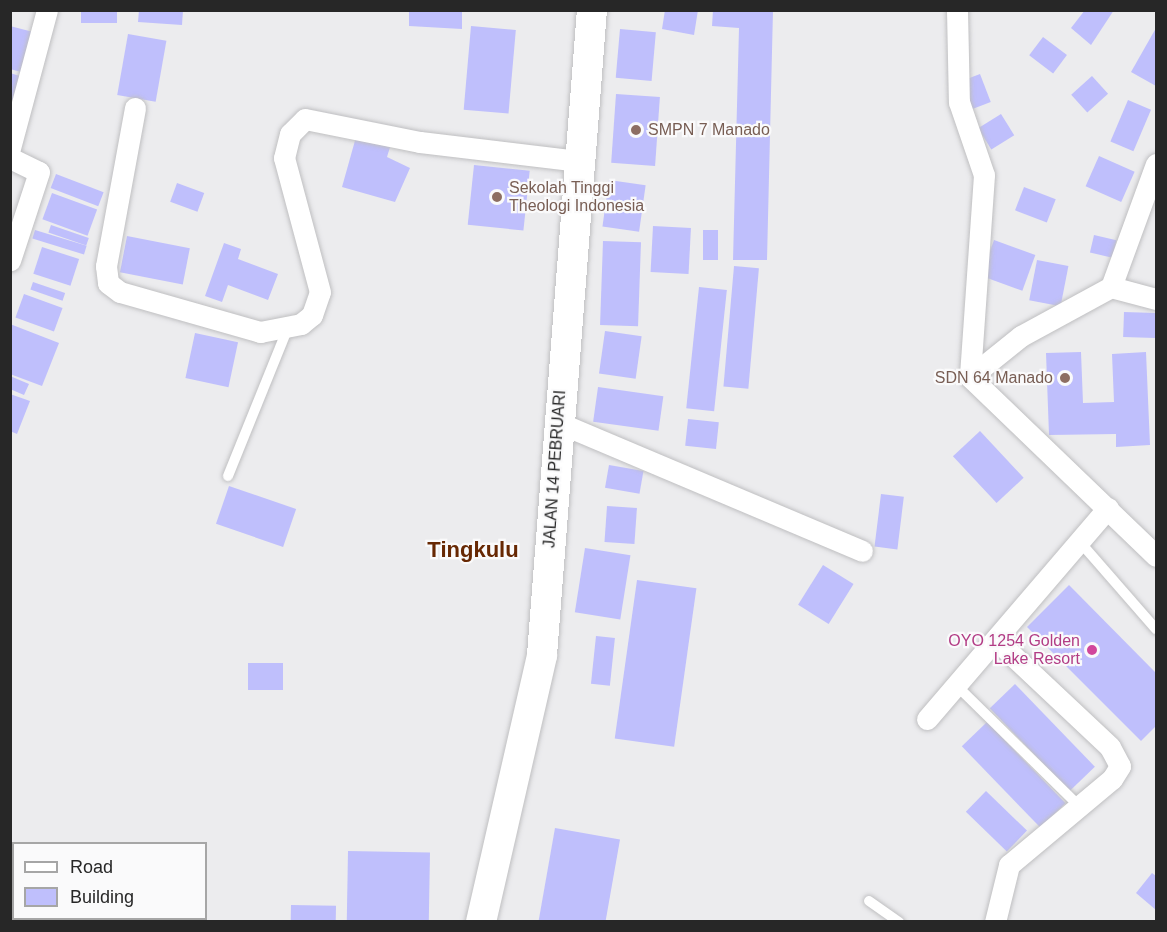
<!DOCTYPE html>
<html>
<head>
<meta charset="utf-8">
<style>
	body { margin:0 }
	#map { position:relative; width:1167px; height:932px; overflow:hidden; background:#ececee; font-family:Arial,sans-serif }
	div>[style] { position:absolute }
	.building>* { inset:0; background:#bfbffc; transform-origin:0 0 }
	.roads { filter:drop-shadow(0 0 2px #bfbfc1) drop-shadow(0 0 2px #bfbfc1) }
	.lane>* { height:10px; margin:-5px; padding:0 5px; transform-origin:5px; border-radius:5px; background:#fff }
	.street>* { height:21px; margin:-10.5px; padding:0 10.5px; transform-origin:10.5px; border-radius:10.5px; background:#fff }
	.secondary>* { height:30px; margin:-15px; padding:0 15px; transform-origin:15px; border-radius:15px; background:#fff }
	.dots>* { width:16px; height:16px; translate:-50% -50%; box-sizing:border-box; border:3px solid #fafafb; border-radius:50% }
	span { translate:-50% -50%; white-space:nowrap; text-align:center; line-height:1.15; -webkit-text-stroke:4.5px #fafafb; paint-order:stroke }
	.education-label { font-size:16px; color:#785e54 }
	.left { translate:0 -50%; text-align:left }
	.right { translate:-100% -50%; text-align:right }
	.street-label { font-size:16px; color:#272727 }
	.hotel-label { font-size:16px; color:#b23c85 }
	.district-label { font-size:22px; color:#672803; font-weight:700 }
	.frame { position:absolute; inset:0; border:12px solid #272727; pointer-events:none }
	.legend { position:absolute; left:12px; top:842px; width:195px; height:78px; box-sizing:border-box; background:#fafafb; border:2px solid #a6a6a6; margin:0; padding:8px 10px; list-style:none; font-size:18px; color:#272727 }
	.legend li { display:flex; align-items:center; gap:12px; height:30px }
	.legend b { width:30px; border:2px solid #a6a6a6 }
</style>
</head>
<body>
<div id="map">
	<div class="building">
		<div style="left:81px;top:10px;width:36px;height:13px"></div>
		<div style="clip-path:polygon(139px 10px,183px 10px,182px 25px,138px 22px)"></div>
		<div style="clip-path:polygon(409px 10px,462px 10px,462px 29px,409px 26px)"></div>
		<div style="clip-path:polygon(665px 10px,698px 10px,694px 35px,662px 29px)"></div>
		<div style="clip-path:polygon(713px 10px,773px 10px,767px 260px,733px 260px,739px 28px,712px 26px)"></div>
		<div style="clip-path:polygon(1085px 10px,1114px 10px,1091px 45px,1071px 28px)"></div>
		<div style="clip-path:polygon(10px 26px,33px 32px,21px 72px,10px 69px)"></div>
		<div style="left:471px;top:26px;width:45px;height:84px;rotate:5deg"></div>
		<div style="clip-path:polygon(1156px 28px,1156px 86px,1131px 72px)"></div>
		<div style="left:620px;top:29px;width:36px;height:49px;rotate:5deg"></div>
		<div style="left:128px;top:34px;width:39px;height:62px;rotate:10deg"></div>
		<div style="left:1043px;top:37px;width:30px;height:23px;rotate:37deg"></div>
		<div style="clip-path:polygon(10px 73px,23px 77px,16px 101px,10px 99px)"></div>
		<div style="left:980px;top:74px;width:30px;height:21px;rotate:69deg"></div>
		<div style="left:1092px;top:76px;width:24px;height:28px;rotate:48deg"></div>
		<div style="left:616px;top:94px;width:44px;height:69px;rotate:4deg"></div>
		<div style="left:1128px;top:100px;width:25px;height:45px;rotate:23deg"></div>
		<div style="left:1001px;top:114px;width:25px;height:27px;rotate:58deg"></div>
		<div style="clip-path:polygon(356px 137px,390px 147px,387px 157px,410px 168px,395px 202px,342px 187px)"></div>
		<div style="left:1099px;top:156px;width:39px;height:33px;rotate:24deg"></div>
		<div style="left:474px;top:165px;width:56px;height:60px;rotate:6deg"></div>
		<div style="left:56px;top:174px;width:51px;height:15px;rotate:21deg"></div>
		<div style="left:609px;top:180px;width:37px;height:47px;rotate:8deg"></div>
		<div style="left:177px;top:183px;width:29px;height:20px;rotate:20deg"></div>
		<div style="left:1024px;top:187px;width:34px;height:25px;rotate:21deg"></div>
		<div style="left:52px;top:193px;width:48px;height:28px;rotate:20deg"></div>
		<div style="left:51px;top:225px;width:40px;height:8px;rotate:19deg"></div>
		<div style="left:653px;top:226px;width:38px;height:46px;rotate:3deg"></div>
		<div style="left:35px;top:230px;width:54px;height:9px;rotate:17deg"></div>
		<div style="left:703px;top:230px;width:15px;height:30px"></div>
		<div style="left:1094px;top:235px;width:23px;height:18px;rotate:13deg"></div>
		<div style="left:127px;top:236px;width:64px;height:37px;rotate:11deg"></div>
		<div style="left:994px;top:240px;width:44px;height:38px;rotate:20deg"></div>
		<div style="left:603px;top:241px;width:38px;height:84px;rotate:2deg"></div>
		<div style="clip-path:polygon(224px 243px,241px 249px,238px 259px,278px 274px,268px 300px,228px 285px,222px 302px,205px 296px)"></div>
		<div style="left:42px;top:247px;width:39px;height:28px;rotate:18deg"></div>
		<div style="left:1037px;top:260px;width:32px;height:41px;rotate:11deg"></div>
		<div style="left:734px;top:266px;width:25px;height:121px;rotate:5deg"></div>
		<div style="left:33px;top:282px;width:34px;height:8px;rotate:19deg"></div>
		<div style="left:699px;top:287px;width:28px;height:122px;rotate:6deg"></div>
		<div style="left:24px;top:294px;width:41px;height:25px;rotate:20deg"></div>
		<div style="left:1124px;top:312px;width:32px;height:25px;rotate:2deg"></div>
		<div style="clip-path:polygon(10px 324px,59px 343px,42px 386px,10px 374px)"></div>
		<div style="left:605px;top:331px;width:37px;height:43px;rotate:8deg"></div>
		<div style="left:195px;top:333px;width:44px;height:46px;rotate:12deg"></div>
		<div style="clip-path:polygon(1081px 352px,1083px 403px,1114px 402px,1112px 354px,1146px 352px,1150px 445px,1116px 447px,1116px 434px,1049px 435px,1046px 353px)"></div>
		<div style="clip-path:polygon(10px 376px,29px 384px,24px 395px,10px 389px)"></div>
		<div style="left:598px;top:387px;width:66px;height:35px;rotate:8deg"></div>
		<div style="clip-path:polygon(10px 394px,30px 401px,17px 434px,10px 431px)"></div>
		<div style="left:688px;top:419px;width:31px;height:27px;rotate:6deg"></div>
		<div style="left:980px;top:431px;width:64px;height:37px;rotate:47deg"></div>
		<div style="left:609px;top:465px;width:35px;height:23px;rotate:10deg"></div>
		<div style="left:229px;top:486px;width:71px;height:40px;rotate:19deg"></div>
		<div style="left:881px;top:494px;width:23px;height:53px;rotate:7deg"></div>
		<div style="left:607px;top:506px;width:30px;height:36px;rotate:4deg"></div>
		<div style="left:585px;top:548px;width:46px;height:65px;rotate:9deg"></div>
		<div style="left:823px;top:565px;width:36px;height:47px;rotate:32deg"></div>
		<div style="left:637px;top:580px;width:60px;height:160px;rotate:8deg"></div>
		<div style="clip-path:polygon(1069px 585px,1156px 673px,1156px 726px,1141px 741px,1027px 627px)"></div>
		<div style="left:596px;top:636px;width:19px;height:48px;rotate:6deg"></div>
		<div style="left:248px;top:663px;width:35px;height:27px"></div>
		<div style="left:1015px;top:684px;width:115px;height:35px;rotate:46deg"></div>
		<div style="left:987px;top:722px;width:113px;height:35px;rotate:46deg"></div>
		<div style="left:986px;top:791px;width:57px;height:29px;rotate:44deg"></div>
		<div style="left:555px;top:828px;width:66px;height:96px;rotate:10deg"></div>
		<div style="left:348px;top:851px;width:82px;height:71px;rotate:1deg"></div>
		<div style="clip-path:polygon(1152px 873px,1156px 876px,1156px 910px,1136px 893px)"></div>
		<div style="left:291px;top:905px;width:45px;height:17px;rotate:1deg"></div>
	</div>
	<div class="roads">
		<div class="lane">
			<div style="left:228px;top:476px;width:157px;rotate:-68deg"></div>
			<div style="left:1080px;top:542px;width:116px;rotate:48.9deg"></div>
			<div style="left:956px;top:685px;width:174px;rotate:44.5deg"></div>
			<div style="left:869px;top:901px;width:37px;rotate:35deg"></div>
		</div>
		<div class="street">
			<div style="left:957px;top:10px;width:92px;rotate:88.8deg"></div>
			<div style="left:959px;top:102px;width:77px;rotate:71.1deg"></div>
			<div style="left:984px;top:175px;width:202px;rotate:94deg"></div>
			<div style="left:970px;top:377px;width:258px;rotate:43.9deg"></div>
			<div style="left:135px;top:108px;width:161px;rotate:100.4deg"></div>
			<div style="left:106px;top:266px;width:17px;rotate:83deg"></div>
			<div style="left:108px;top:283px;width:15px;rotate:37deg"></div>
			<div style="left:120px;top:292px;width:146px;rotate:15.9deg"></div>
			<div style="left:260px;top:332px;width:42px;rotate:-11deg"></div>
			<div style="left:301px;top:324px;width:14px;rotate:-39deg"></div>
			<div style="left:312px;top:315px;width:24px;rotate:-71deg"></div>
			<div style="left:320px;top:292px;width:139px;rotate:-105deg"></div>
			<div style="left:284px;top:158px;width:25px;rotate:-76deg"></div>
			<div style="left:290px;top:134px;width:21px;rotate:-45deg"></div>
			<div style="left:305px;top:119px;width:117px;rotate:11.3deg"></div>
			<div style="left:420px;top:142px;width:161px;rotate:6.8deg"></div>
			<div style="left:10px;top:148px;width:143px;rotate:-75deg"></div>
			<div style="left:10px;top:158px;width:32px;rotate:26deg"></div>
			<div style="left:39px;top:172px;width:93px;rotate:108.2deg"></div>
			<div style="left:1111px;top:287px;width:47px;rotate:14.9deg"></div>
			<div style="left:970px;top:377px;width:65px;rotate:-38.8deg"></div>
			<div style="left:1021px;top:336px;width:102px;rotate:-28.6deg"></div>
			<div style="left:1111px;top:287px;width:131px;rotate:-69.9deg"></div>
			<div style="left:557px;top:422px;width:331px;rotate:22.9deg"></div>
			<div style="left:927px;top:719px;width:278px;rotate:-49.4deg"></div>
			<div style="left:995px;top:922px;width:59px;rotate:-76.2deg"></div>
			<div style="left:1009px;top:865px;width:134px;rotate:-39.9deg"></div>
			<div style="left:1112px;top:779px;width:15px;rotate:-58deg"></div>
			<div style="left:1120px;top:766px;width:21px;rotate:-118deg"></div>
			<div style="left:1110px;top:747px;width:156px;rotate:-136.8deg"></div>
		</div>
		<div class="secondary">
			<div style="left:481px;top:922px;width:274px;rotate:-77.1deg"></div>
			<div style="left:542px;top:655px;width:647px;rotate:-85.57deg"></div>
		</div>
	</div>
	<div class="dots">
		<div style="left:636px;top:130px;background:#8d6e63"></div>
		<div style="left:497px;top:197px;background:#8d6e63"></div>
		<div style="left:1065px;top:378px;background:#8d6e63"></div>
		<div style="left:1092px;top:650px;background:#d1479c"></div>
	</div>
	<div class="education-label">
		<span class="left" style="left:648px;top:130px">SMPN 7 Manado</span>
		<span class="left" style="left:509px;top:197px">Sekolah Tinggi<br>Theologi Indonesia</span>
		<span class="right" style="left:1053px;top:378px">SDN 64 Manado</span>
	</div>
	<div class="street-label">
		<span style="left:555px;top:469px;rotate:-86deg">JALAN 14 PEBRUARI</span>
	</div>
	<div class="hotel-label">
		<span class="right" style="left:1080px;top:650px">OYO 1254 Golden<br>Lake Resort</span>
	</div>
	<div class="district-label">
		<span style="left:473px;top:550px">Tingkulu</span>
	</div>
	<div class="frame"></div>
	<ul class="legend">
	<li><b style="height:8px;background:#fff"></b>Road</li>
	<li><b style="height:16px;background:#bfbffc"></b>Building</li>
	</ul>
</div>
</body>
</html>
